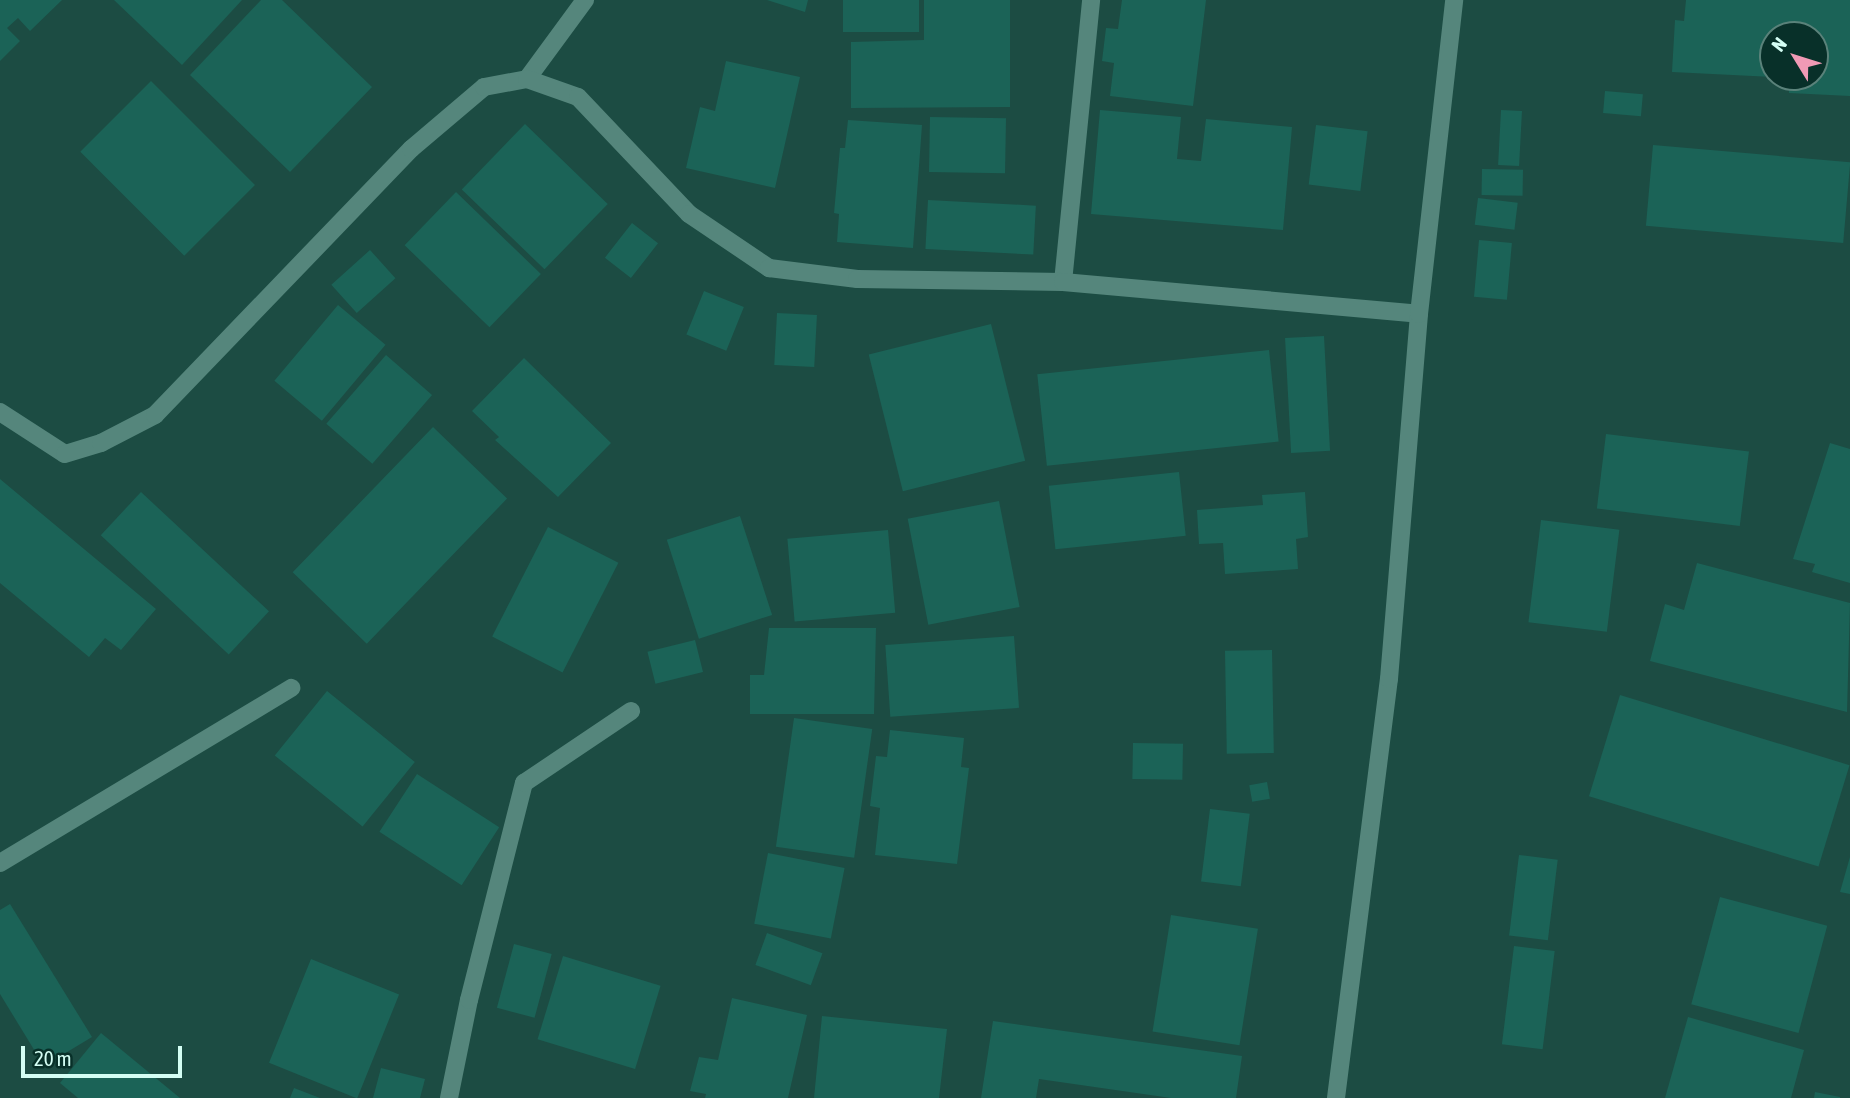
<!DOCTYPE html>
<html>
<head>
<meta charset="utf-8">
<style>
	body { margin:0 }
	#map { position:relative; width:1850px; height:1098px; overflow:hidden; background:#1c4c43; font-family:"Asap Condensed",sans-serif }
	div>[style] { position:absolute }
	.building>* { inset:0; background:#1b6357; transform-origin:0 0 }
	.minor>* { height:18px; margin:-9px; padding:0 9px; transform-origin:9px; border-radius:9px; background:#55867c }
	span { translate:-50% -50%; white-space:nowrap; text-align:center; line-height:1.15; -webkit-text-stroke:6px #083029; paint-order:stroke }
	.north { position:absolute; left:1759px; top:21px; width:70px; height:70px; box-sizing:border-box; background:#083029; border:2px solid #5a827a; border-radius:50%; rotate:308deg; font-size:19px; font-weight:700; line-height:28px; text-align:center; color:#d4fef4 }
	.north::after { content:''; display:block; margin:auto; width:24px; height:32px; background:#f09ab5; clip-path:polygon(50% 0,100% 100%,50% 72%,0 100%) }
	.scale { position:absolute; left:21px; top:1046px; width:161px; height:32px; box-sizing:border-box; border:4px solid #d4fef4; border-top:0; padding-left:9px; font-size:21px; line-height:24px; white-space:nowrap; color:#d4fef4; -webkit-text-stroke:5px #083029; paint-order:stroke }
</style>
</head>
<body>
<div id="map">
	<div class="building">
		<div style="clip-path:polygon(0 0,62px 0,30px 31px,18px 18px,7px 28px,20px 41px,0 61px)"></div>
		<div style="clip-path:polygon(114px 0,242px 0,182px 65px)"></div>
		<div style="clip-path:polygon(261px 0,282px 0,372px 87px,290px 172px,190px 75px)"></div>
		<div style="clip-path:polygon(767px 0,808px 0,805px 12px)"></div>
		<div style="left:843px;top:0;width:76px;height:32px"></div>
		<div style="clip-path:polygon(924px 0,1010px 0,1010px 107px,851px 108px,851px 42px,924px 40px)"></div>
		<div style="clip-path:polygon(1122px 0,1206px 0,1193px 106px,1110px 96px,1114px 63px,1102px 61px,1106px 28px,1118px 29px)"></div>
		<div style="clip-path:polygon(1686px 0,1850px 0,1850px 96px,1789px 93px,1789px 77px,1815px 77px,1815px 35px,1773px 35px,1773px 77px,1672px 72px,1675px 20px,1684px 21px)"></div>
		<div style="clip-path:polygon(726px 61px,800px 77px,775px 188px,686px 168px,700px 107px,715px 111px)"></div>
		<div style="left:151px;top:81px;width:147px;height:100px;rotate:45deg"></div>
		<div style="left:1605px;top:91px;width:38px;height:22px;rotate:5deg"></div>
		<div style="clip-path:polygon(1100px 110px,1181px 117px,1177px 159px,1201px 161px,1206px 119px,1292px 127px,1283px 230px,1091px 214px)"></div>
		<div style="left:1501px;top:110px;width:21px;height:55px;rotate:3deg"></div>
		<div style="left:930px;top:117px;width:76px;height:55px;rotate:1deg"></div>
		<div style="clip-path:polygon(848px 120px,922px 125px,913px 248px,837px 242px,839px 214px,834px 213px,840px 148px,845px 148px)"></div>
		<div style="left:525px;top:124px;width:115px;height:91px;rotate:44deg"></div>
		<div style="left:1316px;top:125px;width:52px;height:60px;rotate:7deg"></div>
		<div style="left:1653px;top:145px;width:198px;height:81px;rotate:5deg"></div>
		<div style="left:1482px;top:169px;width:41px;height:26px;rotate:1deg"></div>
		<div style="left:456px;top:192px;width:118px;height:74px;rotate:44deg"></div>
		<div style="left:1478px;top:198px;width:40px;height:27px;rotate:7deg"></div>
		<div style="left:928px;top:200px;width:108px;height:49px;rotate:3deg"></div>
		<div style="left:632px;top:223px;width:33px;height:44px;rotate:38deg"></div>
		<div style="left:1479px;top:240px;width:33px;height:57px;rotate:5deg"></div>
		<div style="left:370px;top:250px;width:38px;height:52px;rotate:48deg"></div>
		<div style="left:704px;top:291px;width:43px;height:47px;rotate:22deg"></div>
		<div style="left:338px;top:305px;width:62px;height:99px;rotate:40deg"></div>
		<div style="left:777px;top:313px;width:40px;height:52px;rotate:3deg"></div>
		<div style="left:991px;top:324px;width:141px;height:126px;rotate:76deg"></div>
		<div style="left:1324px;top:336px;width:115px;height:39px;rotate:87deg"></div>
		<div style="left:1269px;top:350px;width:92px;height:233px;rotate:84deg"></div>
		<div style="left:386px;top:355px;width:61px;height:91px;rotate:41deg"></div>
		<div style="clip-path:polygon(524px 358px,611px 443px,558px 497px,495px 440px,499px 437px,472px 411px)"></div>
		<div style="left:433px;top:427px;width:103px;height:202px;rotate:44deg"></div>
		<div style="left:1606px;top:434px;width:144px;height:75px;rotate:7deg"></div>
		<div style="clip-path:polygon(1830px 443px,1850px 449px,1850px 583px,1812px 572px,1815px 564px,1793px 559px)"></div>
		<div style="left:1179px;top:472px;width:64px;height:131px;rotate:84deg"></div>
		<div style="clip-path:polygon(0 479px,156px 609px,121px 650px,105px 638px,89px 657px,0 583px)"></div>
		<div style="left:141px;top:492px;width:175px;height:59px;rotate:43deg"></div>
		<div style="clip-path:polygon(1305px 492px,1308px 537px,1296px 539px,1298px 569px,1225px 574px,1223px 543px,1199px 544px,1197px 510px,1263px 505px,1262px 495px)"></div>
		<div style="left:999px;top:501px;width:108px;height:93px;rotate:79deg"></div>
		<div style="left:740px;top:516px;width:104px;height:77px;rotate:72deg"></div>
		<div style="left:1541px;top:520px;width:79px;height:103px;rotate:7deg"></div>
		<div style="left:548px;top:527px;width:79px;height:123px;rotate:27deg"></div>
		<div style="left:888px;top:530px;width:83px;height:101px;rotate:85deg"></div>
		<div style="clip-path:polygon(1697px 563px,1850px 603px,1847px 712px,1650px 661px,1665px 604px,1684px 610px)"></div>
		<div style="clip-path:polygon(769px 628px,876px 628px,874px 714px,750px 714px,750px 675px,764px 675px)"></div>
		<div style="left:1014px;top:636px;width:72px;height:129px;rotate:86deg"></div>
		<div style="left:695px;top:640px;width:33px;height:49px;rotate:76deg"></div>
		<div style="left:1272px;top:650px;width:103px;height:47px;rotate:89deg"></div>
		<div style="left:327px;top:691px;width:113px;height:83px;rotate:39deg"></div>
		<div style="left:1620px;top:695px;width:240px;height:106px;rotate:17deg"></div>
		<div style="left:794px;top:718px;width:79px;height:130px;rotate:8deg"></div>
		<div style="clip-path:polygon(890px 730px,964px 738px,961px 767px,969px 768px,957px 864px,875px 855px,880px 808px,870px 806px,876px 756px,887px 757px)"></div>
		<div style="left:1133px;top:743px;width:50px;height:36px;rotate:1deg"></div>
		<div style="left:417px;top:774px;width:98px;height:69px;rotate:33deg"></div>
		<div style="left:1267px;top:782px;width:17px;height:18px;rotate:80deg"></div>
		<div style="left:1210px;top:809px;width:40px;height:73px;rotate:7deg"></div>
		<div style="left:768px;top:853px;width:78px;height:72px;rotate:11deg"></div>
		<div style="left:1519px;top:855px;width:39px;height:81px;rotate:7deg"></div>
		<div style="clip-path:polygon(1850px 857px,1850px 894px,1840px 892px)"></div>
		<div style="left:1720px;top:897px;width:111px;height:111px;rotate:15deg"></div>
		<div style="clip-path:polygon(10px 904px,92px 1037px,44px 1066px,0 994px,0 910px)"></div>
		<div style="left:1171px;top:915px;width:88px;height:118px;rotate:9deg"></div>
		<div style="left:767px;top:933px;width:59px;height:34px;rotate:20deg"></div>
		<div style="left:514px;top:944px;width:39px;height:66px;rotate:15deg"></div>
		<div style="left:1514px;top:946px;width:41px;height:99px;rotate:7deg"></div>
		<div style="left:563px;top:956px;width:102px;height:87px;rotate:17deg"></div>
		<div style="left:311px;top:959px;width:95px;height:112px;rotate:22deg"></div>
		<div style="clip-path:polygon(732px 998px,807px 1015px,788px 1098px,705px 1098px,706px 1094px,690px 1091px,699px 1057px,718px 1060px)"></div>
		<div style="clip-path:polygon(822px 1016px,947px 1029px,939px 1098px,814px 1098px)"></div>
		<div style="clip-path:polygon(1688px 1017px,1804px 1050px,1791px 1098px,1665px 1098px)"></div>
		<div style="clip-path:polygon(993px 1021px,1242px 1056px,1236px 1098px,1171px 1098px,1039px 1079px,1036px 1098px,981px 1098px)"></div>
		<div style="clip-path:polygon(101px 1033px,180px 1098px,78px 1098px,60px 1083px)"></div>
		<div style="clip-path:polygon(381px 1068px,425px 1079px,420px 1098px,373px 1098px)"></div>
		<div style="clip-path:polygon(294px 1088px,320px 1098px,290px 1098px)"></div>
		<div style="clip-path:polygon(1815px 1092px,1840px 1097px,1840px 1098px,1814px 1098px)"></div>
	</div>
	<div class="minor">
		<div style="left:527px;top:79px;width:98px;rotate:-53.7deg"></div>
		<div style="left:1063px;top:282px;width:283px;rotate:-84.3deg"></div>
		<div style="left:0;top:412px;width:77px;rotate:32.9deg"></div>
		<div style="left:65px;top:454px;width:38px;rotate:-17deg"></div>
		<div style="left:101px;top:443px;width:61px;rotate:-27.4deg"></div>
		<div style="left:155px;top:415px;width:369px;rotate:-46.1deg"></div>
		<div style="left:411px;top:149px;width:96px;rotate:-40.3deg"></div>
		<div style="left:484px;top:87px;width:44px;rotate:-10.5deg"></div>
		<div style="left:527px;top:79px;width:54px;rotate:19.4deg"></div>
		<div style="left:578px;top:97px;width:161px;rotate:46.5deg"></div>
		<div style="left:689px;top:214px;width:97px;rotate:34deg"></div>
		<div style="left:769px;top:268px;width:89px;rotate:7.1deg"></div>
		<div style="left:857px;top:279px;width:206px;rotate:0.8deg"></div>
		<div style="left:1063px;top:282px;width:357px;rotate:5.1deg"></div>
		<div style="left:0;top:863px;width:340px;rotate:-31deg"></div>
		<div style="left:449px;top:1098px;width:100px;rotate:-78.5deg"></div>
		<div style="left:469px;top:1000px;width:224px;rotate:-75.8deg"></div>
		<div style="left:524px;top:783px;width:129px;rotate:-33.9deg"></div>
		<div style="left:1336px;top:1098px;width:422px;rotate:-82.8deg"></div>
		<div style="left:1389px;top:679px;width:366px;rotate:-85.3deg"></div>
		<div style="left:1419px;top:314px;width:316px;rotate:-83.6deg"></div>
	</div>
	<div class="north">N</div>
	<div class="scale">20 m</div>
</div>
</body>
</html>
